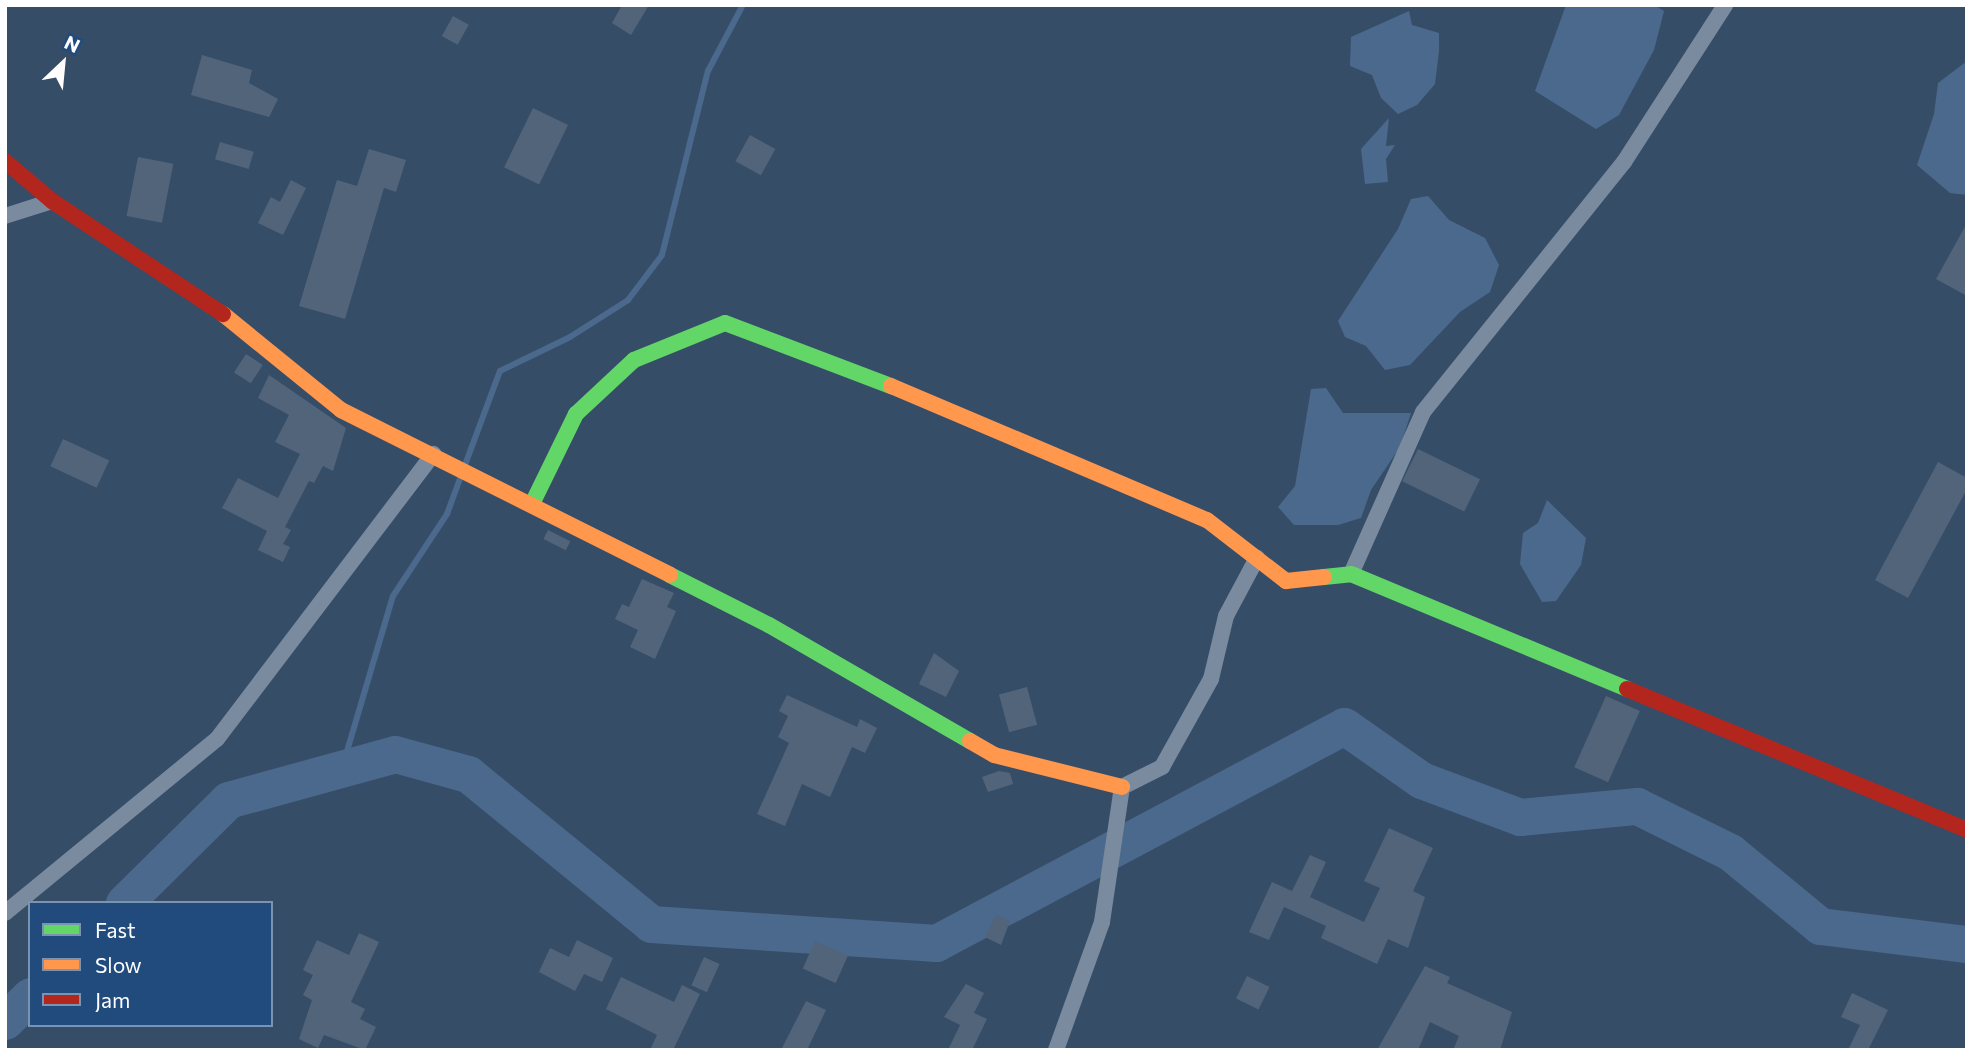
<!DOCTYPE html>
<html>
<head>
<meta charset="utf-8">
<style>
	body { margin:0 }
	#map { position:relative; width:1972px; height:1055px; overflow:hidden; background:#364d68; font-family:Commissioner,sans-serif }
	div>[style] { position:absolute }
	.water>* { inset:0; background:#4b698d }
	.stream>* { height:6px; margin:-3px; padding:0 3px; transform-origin:3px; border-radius:3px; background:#4b698d }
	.river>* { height:37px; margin:-18.5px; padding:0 18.5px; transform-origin:18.5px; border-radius:18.5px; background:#4b698d }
	.building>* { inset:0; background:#52647a; transform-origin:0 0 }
	.street>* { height:16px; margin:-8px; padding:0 8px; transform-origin:8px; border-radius:8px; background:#7a8b9f }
	.fast>* { height:16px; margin:-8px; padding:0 8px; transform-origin:8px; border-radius:8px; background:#63d668 }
	.slow>* { height:16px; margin:-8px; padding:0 8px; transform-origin:8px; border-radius:8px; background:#ff974d }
	.jam>* { height:16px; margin:-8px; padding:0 8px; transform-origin:8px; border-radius:8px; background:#b3261e }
	span { translate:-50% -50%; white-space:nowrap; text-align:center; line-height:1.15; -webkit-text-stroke:5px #214b7d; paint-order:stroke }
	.frame { position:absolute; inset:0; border:7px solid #fff; pointer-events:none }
	.legend { position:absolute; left:28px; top:901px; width:245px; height:126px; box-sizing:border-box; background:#214b7d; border:2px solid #7a93b1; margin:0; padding:9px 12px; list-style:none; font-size:21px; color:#fff }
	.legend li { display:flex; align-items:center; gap:14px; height:35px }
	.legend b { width:35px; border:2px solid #7a93b1 }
	.north { position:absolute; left:28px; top:28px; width:70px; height:70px; -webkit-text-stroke:5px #214b7d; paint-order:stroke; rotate:26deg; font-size:19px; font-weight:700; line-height:28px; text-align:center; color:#fff }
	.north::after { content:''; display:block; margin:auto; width:24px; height:32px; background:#fff; clip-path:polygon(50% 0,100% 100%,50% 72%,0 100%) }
</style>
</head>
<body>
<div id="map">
	<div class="water">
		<div style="clip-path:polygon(1566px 5px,1654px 5px,1664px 11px,1654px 50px,1619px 115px,1596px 129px,1535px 91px)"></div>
		<div style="clip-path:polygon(1409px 11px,1412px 25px,1439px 33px,1439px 51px,1435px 84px,1417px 105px,1398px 114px,1381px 98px,1372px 75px,1350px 66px,1351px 37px)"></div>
		<div style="clip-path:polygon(1967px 61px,1967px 195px,1950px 193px,1917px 165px,1934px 114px,1938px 83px)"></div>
		<div style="clip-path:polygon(1389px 118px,1386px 146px,1395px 145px,1386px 159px,1388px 182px,1365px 184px,1361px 149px)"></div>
		<div style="clip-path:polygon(1428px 196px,1449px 220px,1485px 238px,1499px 265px,1490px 292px,1460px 312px,1410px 365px,1385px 370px,1366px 346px,1345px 337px,1338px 321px,1398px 229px,1411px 199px)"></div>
		<div style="clip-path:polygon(1326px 388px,1343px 413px,1411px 413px,1400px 447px,1371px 490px,1361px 518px,1338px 525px,1294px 525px,1278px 507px,1295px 486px,1311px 389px)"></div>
		<div style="clip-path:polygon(1547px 500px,1586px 538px,1581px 565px,1556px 601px,1542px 602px,1520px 564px,1523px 533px,1538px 523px)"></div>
	</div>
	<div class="stream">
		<div style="left:465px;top:465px;width:100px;rotate:-69.6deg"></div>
		<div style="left:500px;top:371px;width:78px;rotate:-25.9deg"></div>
		<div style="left:570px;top:337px;width:69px;rotate:-32.5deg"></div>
		<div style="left:628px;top:300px;width:56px;rotate:-52.9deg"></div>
		<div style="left:662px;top:255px;width:190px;rotate:-76deg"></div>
		<div style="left:708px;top:71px;width:75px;rotate:-62.1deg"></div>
		<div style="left:342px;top:768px;width:179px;rotate:-73.5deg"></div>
		<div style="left:393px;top:596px;width:98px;rotate:-56.6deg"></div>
		<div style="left:447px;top:514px;width:40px;rotate:-69.8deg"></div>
	</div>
	<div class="river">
		<div style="left:124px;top:903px;width:146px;rotate:-44.7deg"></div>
		<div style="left:228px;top:800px;width:173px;rotate:-15.4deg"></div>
		<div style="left:395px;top:754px;width:76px;rotate:15.3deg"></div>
		<div style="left:468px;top:774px;width:237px;rotate:39.3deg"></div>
		<div style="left:651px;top:924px;width:286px;rotate:3.8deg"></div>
		<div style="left:936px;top:943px;width:462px;rotate:-28deg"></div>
		<div style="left:1344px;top:726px;width:94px;rotate:35deg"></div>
		<div style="left:1421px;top:780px;width:106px;rotate:20.5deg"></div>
		<div style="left:1520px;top:817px;width:118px;rotate:-5.4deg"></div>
		<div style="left:1637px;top:806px;width:104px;rotate:26.3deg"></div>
		<div style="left:1730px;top:852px;width:117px;rotate:39.4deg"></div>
		<div style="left:1820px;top:926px;width:148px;rotate:7deg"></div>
		<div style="left:5px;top:1021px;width:35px;rotate:-45deg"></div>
	</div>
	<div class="building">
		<div style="clip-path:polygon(622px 5px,649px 5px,631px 35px,612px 23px)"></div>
		<div style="left:453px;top:16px;width:18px;height:23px;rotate:29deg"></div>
		<div style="clip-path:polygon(202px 55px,252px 70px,249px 83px,278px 99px,269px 117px,191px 95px)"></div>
		<div style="left:533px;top:108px;width:39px;height:66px;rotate:26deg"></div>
		<div style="left:750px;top:135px;width:29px;height:30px;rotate:29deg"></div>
		<div style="left:220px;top:142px;width:35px;height:18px;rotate:16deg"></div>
		<div style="clip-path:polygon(369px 149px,406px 160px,396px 192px,384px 188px,345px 319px,299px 306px,337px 180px,357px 186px)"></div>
		<div style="left:138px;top:157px;width:36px;height:60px;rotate:11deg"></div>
		<div style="clip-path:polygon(291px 180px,306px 188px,283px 235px,258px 223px,271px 197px,280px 202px)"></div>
		<div style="clip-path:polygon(1967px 223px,1967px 296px,1936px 279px)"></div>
		<div style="left:246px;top:354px;width:20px;height:22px;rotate:33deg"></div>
		<div style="clip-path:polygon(269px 375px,346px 428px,333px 471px,323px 466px,314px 483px,309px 481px,285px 527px,291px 530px,283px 544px,290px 547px,283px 562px,258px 550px,267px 531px,222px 508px,238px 478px,278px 498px,300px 454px,275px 442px,289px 415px,258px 398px)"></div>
		<div style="left:63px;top:439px;width:51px;height:30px;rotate:25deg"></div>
		<div style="left:1418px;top:449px;width:69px;height:36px;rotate:26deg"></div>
		<div style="clip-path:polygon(1938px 462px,1967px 478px,1967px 489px,1908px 598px,1875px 580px)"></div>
		<div style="left:548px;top:530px;width:25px;height:10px;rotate:27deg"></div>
		<div style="clip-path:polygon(642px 579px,674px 593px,667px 607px,676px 611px,655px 659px,630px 647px,638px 630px,615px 619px,622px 604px,629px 607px)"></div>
		<div style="clip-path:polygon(934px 653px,959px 671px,946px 697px,919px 684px)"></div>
		<div style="left:1027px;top:687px;width:39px;height:29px;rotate:75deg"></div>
		<div style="clip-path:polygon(787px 695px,857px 727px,860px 719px,877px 728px,865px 753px,852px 747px,830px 797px,802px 784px,785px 826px,757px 814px,789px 743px,778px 737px,788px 716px,779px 711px)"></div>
		<div style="left:1606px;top:696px;width:37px;height:78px;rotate:24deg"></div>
		<div style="clip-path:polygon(999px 771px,1010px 773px,1013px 784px,988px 792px,982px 777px)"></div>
		<div style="clip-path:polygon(1389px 828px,1433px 848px,1413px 891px,1425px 897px,1408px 948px,1388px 939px,1377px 964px,1321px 938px,1326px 926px,1284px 907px,1269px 940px,1249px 932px,1272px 882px,1292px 891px,1310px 855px,1326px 862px,1310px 897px,1364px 922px,1380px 888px,1364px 881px)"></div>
		<div style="clip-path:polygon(996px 914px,1010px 921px,1001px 945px,985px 937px)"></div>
		<div style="clip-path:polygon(359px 933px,379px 942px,351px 1002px,365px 1009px,360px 1019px,376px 1027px,365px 1050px,324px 1035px,318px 1048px,299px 1039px,312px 1000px,303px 995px,313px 975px,303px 970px,317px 940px,349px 955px)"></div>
		<div style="clip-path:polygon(577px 940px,613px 958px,602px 982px,584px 974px,575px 991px,539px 972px,550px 948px,569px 957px)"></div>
		<div style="left:815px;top:941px;width:36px;height:30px;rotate:24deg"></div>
		<div style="left:704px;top:957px;width:17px;height:31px;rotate:24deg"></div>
		<div style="clip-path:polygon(1425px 966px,1450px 977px,1447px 983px,1512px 1012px,1500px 1050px,1453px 1050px,1459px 1036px,1430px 1022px,1418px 1050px,1377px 1050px)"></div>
		<div style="left:1247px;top:976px;width:25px;height:25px;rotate:26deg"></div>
		<div style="clip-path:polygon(621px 977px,674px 1002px,682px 985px,700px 994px,673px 1050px,650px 1050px,657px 1035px,606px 1009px)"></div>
		<div style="clip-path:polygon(966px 984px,984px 993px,974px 1013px,987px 1019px,972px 1050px,948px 1050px,960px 1025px,944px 1017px)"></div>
		<div style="clip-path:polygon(1852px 993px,1888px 1010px,1868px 1050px,1848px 1050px,1860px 1025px,1841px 1017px)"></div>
		<div style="clip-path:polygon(806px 1001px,826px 1010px,807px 1050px,781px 1050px)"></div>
	</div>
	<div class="street">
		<div style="left:5px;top:216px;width:49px;rotate:-17.7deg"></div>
		<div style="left:1351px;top:574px;width:177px;rotate:-66deg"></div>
		<div style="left:1423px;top:412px;width:321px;rotate:-51.2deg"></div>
		<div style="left:1624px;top:162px;width:187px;rotate:-57.2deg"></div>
		<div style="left:5px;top:913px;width:274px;rotate:-39.4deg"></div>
		<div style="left:217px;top:739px;width:358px;rotate:-52.8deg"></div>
		<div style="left:1056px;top:1050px;width:136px;rotate:-70.2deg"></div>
		<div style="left:1102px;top:922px;width:136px;rotate:-81.6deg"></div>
		<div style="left:1122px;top:787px;width:45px;rotate:-26.6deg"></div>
		<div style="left:1162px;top:767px;width:101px;rotate:-60.9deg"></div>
		<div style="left:1211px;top:679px;width:65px;rotate:-76.6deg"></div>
		<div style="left:1226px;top:616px;width:66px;rotate:-61.9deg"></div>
	</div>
	<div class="fast">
		<div style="left:533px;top:502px;width:98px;rotate:-64deg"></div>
		<div style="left:576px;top:414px;width:79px;rotate:-43deg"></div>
		<div style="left:634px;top:360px;width:98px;rotate:-22.1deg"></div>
		<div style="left:725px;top:323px;width:178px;rotate:20.8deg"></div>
		<div style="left:670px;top:575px;width:111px;rotate:26.8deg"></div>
		<div style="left:769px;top:625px;width:232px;rotate:30deg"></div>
		<div style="left:1324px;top:577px;width:27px;rotate:-6deg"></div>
		<div style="left:1351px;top:574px;width:299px;rotate:22.6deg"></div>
	</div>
	<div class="slow">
		<div style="left:223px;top:314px;width:152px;rotate:39.1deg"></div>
		<div style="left:341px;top:410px;width:368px;rotate:26.6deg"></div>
		<div style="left:891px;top:386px;width:343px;rotate:23deg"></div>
		<div style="left:1207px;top:520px;width:100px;rotate:37.7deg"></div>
		<div style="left:1286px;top:581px;width:38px;rotate:-6deg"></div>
		<div style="left:970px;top:741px;width:28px;rotate:30deg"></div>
		<div style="left:994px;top:755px;width:132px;rotate:14deg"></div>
	</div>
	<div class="jam">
		<div style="left:5px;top:161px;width:62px;rotate:40.4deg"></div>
		<div style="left:52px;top:201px;width:205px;rotate:33.5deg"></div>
		<div style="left:1627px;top:689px;width:368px;rotate:22.5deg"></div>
	</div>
	<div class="frame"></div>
	<ul class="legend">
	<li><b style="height:9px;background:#63d668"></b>Fast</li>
	<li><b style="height:9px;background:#ff974d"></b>Slow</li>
	<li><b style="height:9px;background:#b3261e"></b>Jam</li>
	</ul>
	<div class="north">N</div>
</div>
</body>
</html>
